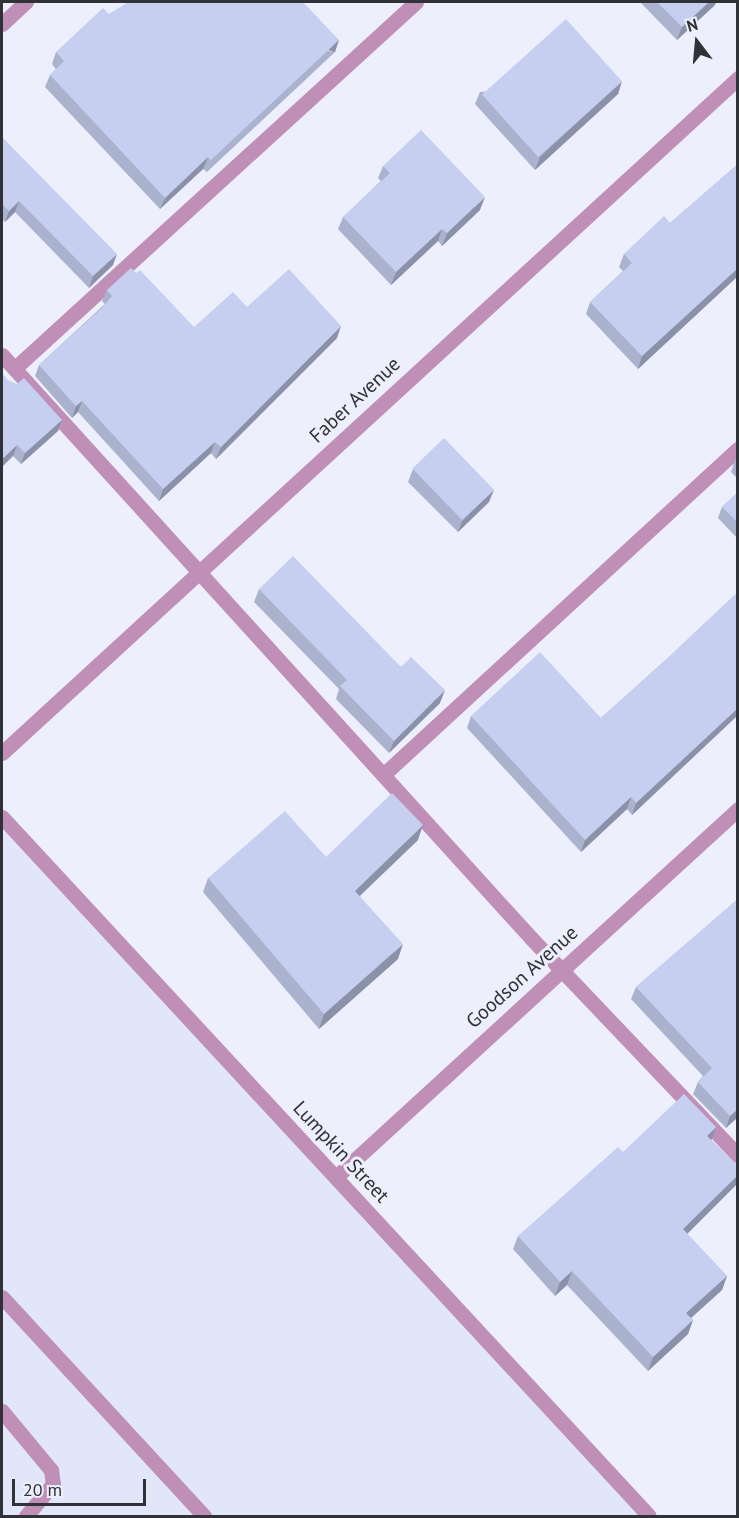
<!DOCTYPE html>
<html>
<head>
<meta charset="utf-8">
<style>
	body { margin:0 }
	#map { position:relative; width:739px; height:1518px; overflow:hidden; background:#edf0fc; font-family:"PT Sans",sans-serif }
	div>[style] { position:absolute }
	.built>* { inset:0; background:#e1e6f9 }
	.lane>* { height:15px; margin:-7.5px; padding:0 7.5px; transform-origin:7.5px; border-radius:7.5px; background:#bf8fb8 }
	.street>* { height:15px; margin:-7.5px; padding:0 7.5px; transform-origin:7.5px; border-radius:7.5px; background:#bf8fb8 }
	.wall>* { inset:0; background:#aab2ce }
	.shaded-wall>* { inset:0; background:#8b91a8; transform-origin:0 0 }
	.building>* { inset:0; background:#c6cff0; transform-origin:0 0 }
	span { translate:-50% -50%; white-space:nowrap; text-align:center; line-height:1.15; -webkit-text-stroke:6px #edf0fc; paint-order:stroke }
	.street-label { font-size:20px; color:#313237 }
	.frame { position:absolute; inset:0; border:3px solid #313237; pointer-events:none }
	.north { position:absolute; left:667px; top:12px; width:60px; height:60px; -webkit-text-stroke:4px #edf0fc; paint-order:stroke; rotate:344deg; font-size:16px; font-weight:700; line-height:24px; text-align:center; color:#313237 }
	.north::after { content:''; display:block; margin:auto; width:21px; height:27px; background:#313237; clip-path:polygon(50% 0,100% 100%,50% 72%,0 100%) }
	.scale { position:absolute; left:12px; top:1479px; width:134px; height:27px; box-sizing:border-box; border:3px solid #313237; border-top:0; padding-left:8px; font-size:18px; line-height:21px; white-space:nowrap; color:#313237; -webkit-text-stroke:4px #edf0fc; paint-order:stroke }
</style>
</head>
<body>
<div id="map">
	<div class="built">
		<div style="clip-path:polygon(2px 817px,649px 1516px,2px 1516px)"></div>
	</div>
	<div class="lane">
		<div style="left:2px;top:355px;width:787px;rotate:47.78deg"></div>
		<div style="left:531px;top:938px;width:300px;rotate:46.4deg"></div>
		<div style="left:15px;top:368px;width:543px;rotate:-42.39deg"></div>
		<div style="left:383px;top:775px;width:482px;rotate:-42.6deg"></div>
		<div style="left:2px;top:1297px;width:298px;rotate:47.3deg"></div>
		<div style="left:2px;top:1411px;width:77px;rotate:50.3deg"></div>
		<div style="left:51px;top:1470px;width:14px;rotate:82deg"></div>
		<div style="left:53px;top:1484px;width:42px;rotate:130.2deg"></div>
	</div>
	<div class="street">
		<div style="left:2px;top:24px;width:33px;rotate:-43deg"></div>
		<div style="left:2px;top:753px;width:999px;rotate:-42.52deg"></div>
		<div style="left:2px;top:817px;width:952px;rotate:47.21deg"></div>
		<div style="left:336px;top:1177px;width:545px;rotate:-42.47deg"></div>
	</div>
	<div class="wall">
		<div style="clip-path:polygon(640px 2px,716px 2px,715px 5px,677px 40px)"></div>
		<div style="clip-path:polygon(109px 14px,335px 52px,207px 172px,203px 169px,160px 209px,45px 87px,50px 75px,56px 69px,52px 64px,56px 52px)"></div>
		<div style="clip-path:polygon(622px 81px,618px 94px,535px 170px,475px 104px,480px 92px)"></div>
		<div style="clip-path:polygon(2px 137px,113px 265px,89px 288px,15px 212px,5px 222px,2px 219px)"></div>
		<div style="clip-path:polygon(738px 164px,738px 276px,638px 369px,586px 314px,590px 302px,623px 271px,619px 267px,624px 254px,670px 223px)"></div>
		<div style="clip-path:polygon(383px 166px,480px 210px,442px 246px,438px 241px,391px 285px,338px 229px,343px 217px,381px 181px,378px 178px)"></div>
		<div style="clip-path:polygon(107px 290px,194px 327px,247px 307px,337px 338px,216px 459px,211px 453px,159px 501px,78px 412px,72px 418px,35px 376px,39px 365px,105px 304px,102px 301px)"></div>
		<div style="clip-path:polygon(8px 380px,62px 420px,58px 431px,21px 464px,13px 456px)"></div>
		<div style="clip-path:polygon(738px 458px,738px 479px,731px 472px,735px 460px)"></div>
		<div style="clip-path:polygon(413px 469px,489px 502px,458px 532px,408px 482px)"></div>
		<div style="clip-path:polygon(738px 492px,738px 539px,718px 518px,722px 507px)"></div>
		<div style="clip-path:polygon(259px 589px,401px 667px,440px 703px,389px 753px,336px 699px,339px 689px,254px 602px)"></div>
		<div style="clip-path:polygon(738px 592px,738px 715px,632px 815px,627px 809px,581px 852px,467px 728px,471px 716px,601px 718px,670px 656px)"></div>
		<div style="clip-path:polygon(418px 840px,360px 896px,398px 959px,319px 1029px,203px 892px,208px 878px,326px 857px)"></div>
		<div style="clip-path:polygon(738px 899px,738px 1117px,726px 1128px,693px 1094px,698px 1082px,703px 1076px,631px 999px,636px 987px)"></div>
		<div style="clip-path:polygon(716px 1127px,711px 1140px,738px 1166px,738px 1183px,687px 1234px,727px 1276px,722px 1290px,691px 1318px,693px 1320px,688px 1334px,648px 1371px,567px 1285px,555px 1296px,513px 1249px,518px 1236px,623px 1152px)"></div>
	</div>
	<div class="shaded-wall">
		<div style="clip-path:polygon(709px 2px,716px 2px,715px 5px,677px 40px,682px 27px)"></div>
		<div style="left:339px;top:40px;width:13px;height:175px;rotate:108deg"></div>
		<div style="clip-path:polygon(622px 81px,618px 94px,535px 170px,540px 157px)"></div>
		<div style="clip-path:polygon(208px 157px,203px 169px,160px 209px,165px 198px)"></div>
		<div style="clip-path:polygon(485px 197px,480px 210px,442px 246px,447px 233px)"></div>
		<div style="clip-path:polygon(19px 201px,15px 212px,5px 222px,9px 211px)"></div>
		<div style="clip-path:polygon(442px 229px,438px 241px,391px 285px,396px 272px)"></div>
		<div style="clip-path:polygon(117px 254px,113px 265px,89px 288px,93px 276px)"></div>
		<div style="clip-path:polygon(738px 268px,738px 276px,638px 369px,642px 356px)"></div>
		<div style="clip-path:polygon(341px 326px,337px 338px,216px 459px,221px 447px)"></div>
		<div style="clip-path:polygon(82px 401px,78px 412px,72px 418px,76px 406px)"></div>
		<div style="clip-path:polygon(62px 420px,58px 431px,21px 464px,25px 453px)"></div>
		<div style="clip-path:polygon(215px 442px,211px 453px,159px 501px,163px 489px)"></div>
		<div style="clip-path:polygon(17px 445px,13px 456px,2px 467px,2px 459px)"></div>
		<div style="clip-path:polygon(494px 490px,489px 502px,458px 532px,463px 519px)"></div>
		<div style="clip-path:polygon(445px 690px,440px 703px,389px 753px,394px 741px)"></div>
		<div style="clip-path:polygon(738px 708px,738px 715px,632px 815px,636px 803px)"></div>
		<div style="clip-path:polygon(631px 797px,627px 809px,581px 852px,585px 840px)"></div>
		<div style="clip-path:polygon(423px 825px,418px 840px,350px 905px,355px 891px)"></div>
		<div style="clip-path:polygon(403px 944px,398px 959px,319px 1029px,324px 1014px)"></div>
		<div style="clip-path:polygon(738px 1109px,738px 1117px,726px 1128px,730px 1116px)"></div>
		<div style="clip-path:polygon(716px 1127px,711px 1141px,707px 1136px)"></div>
		<div style="clip-path:polygon(738px 1175px,737px 1184px,678px 1243px,683px 1229px)"></div>
		<div style="clip-path:polygon(572px 1271px,567px 1285px,555px 1296px,560px 1282px)"></div>
		<div style="clip-path:polygon(727px 1276px,722px 1290px,681px 1327px,686px 1313px)"></div>
		<div style="clip-path:polygon(693px 1320px,688px 1334px,648px 1371px,653px 1357px)"></div>
	</div>
	<div class="building">
		<div style="clip-path:polygon(128px 2px,303px 2px,339px 40px,211px 160px,208px 157px,165px 198px,50px 75px,64px 61px,56px 52px,103px 8px,109px 14px)"></div>
		<div style="clip-path:polygon(657px 2px,709px 2px,682px 27px)"></div>
		<div style="left:566px;top:19px;width:84px;height:113px;rotate:48deg"></div>
		<div style="clip-path:polygon(421px 130px,485px 197px,447px 233px,442px 229px,396px 272px,343px 217px,390px 173px,383px 166px)"></div>
		<div style="clip-path:polygon(2px 137px,117px 254px,93px 276px,19px 201px,9px 211px,2px 204px)"></div>
		<div style="clip-path:polygon(738px 164px,738px 268px,642px 356px,590px 302px,632px 263px,624px 254px,664px 216px,670px 223px)"></div>
		<div style="clip-path:polygon(131px 268px,136px 273px,140px 270px,194px 327px,233px 292px,247px 307px,289px 269px,341px 326px,221px 447px,215px 442px,163px 489px,82px 401px,76px 406px,39px 365px,102px 308px,112px 296px,107px 290px)"></div>
		<div style="clip-path:polygon(2px 373px,8px 380px,17px 384px,24px 378px,62px 420px,25px 453px,17px 445px,2px 459px)"></div>
		<div style="left:444px;top:438px;width:72px;height:44px;rotate:46deg"></div>
		<div style="clip-path:polygon(738px 492px,738px 523px,722px 507px)"></div>
		<div style="clip-path:polygon(293px 556px,401px 667px,411px 657px,445px 690px,394px 741px,340px 686px,347px 680px,259px 589px)"></div>
		<div style="clip-path:polygon(738px 592px,738px 708px,636px 803px,631px 797px,585px 840px,471px 716px,540px 652px,601px 718px,670px 656px)"></div>
		<div style="clip-path:polygon(392px 793px,423px 825px,355px 891px,403px 944px,324px 1014px,208px 878px,285px 811px,326px 857px)"></div>
		<div style="clip-path:polygon(738px 899px,738px 1109px,730px 1116px,698px 1082px,712px 1068px,636px 987px)"></div>
		<div style="clip-path:polygon(684px 1094px,716px 1127px,707px 1136px,738px 1166px,738px 1175px,683px 1229px,727px 1276px,686px 1313px,693px 1320px,653px 1357px,572px 1271px,560px 1282px,518px 1236px,618px 1147px,623px 1152px)"></div>
	</div>
	<div class="street-label">
		<span style="left:355px;top:400px;rotate:-43deg">Faber Avenue</span>
		<span style="left:522px;top:977px;rotate:-42deg">Goodson Avenue</span>
		<span style="left:341px;top:1152px;rotate:47deg">Lumpkin Street</span>
	</div>
	<div class="frame"></div>
	<div class="north">N</div>
	<div class="scale">20 m</div>
</div>
</body>
</html>
